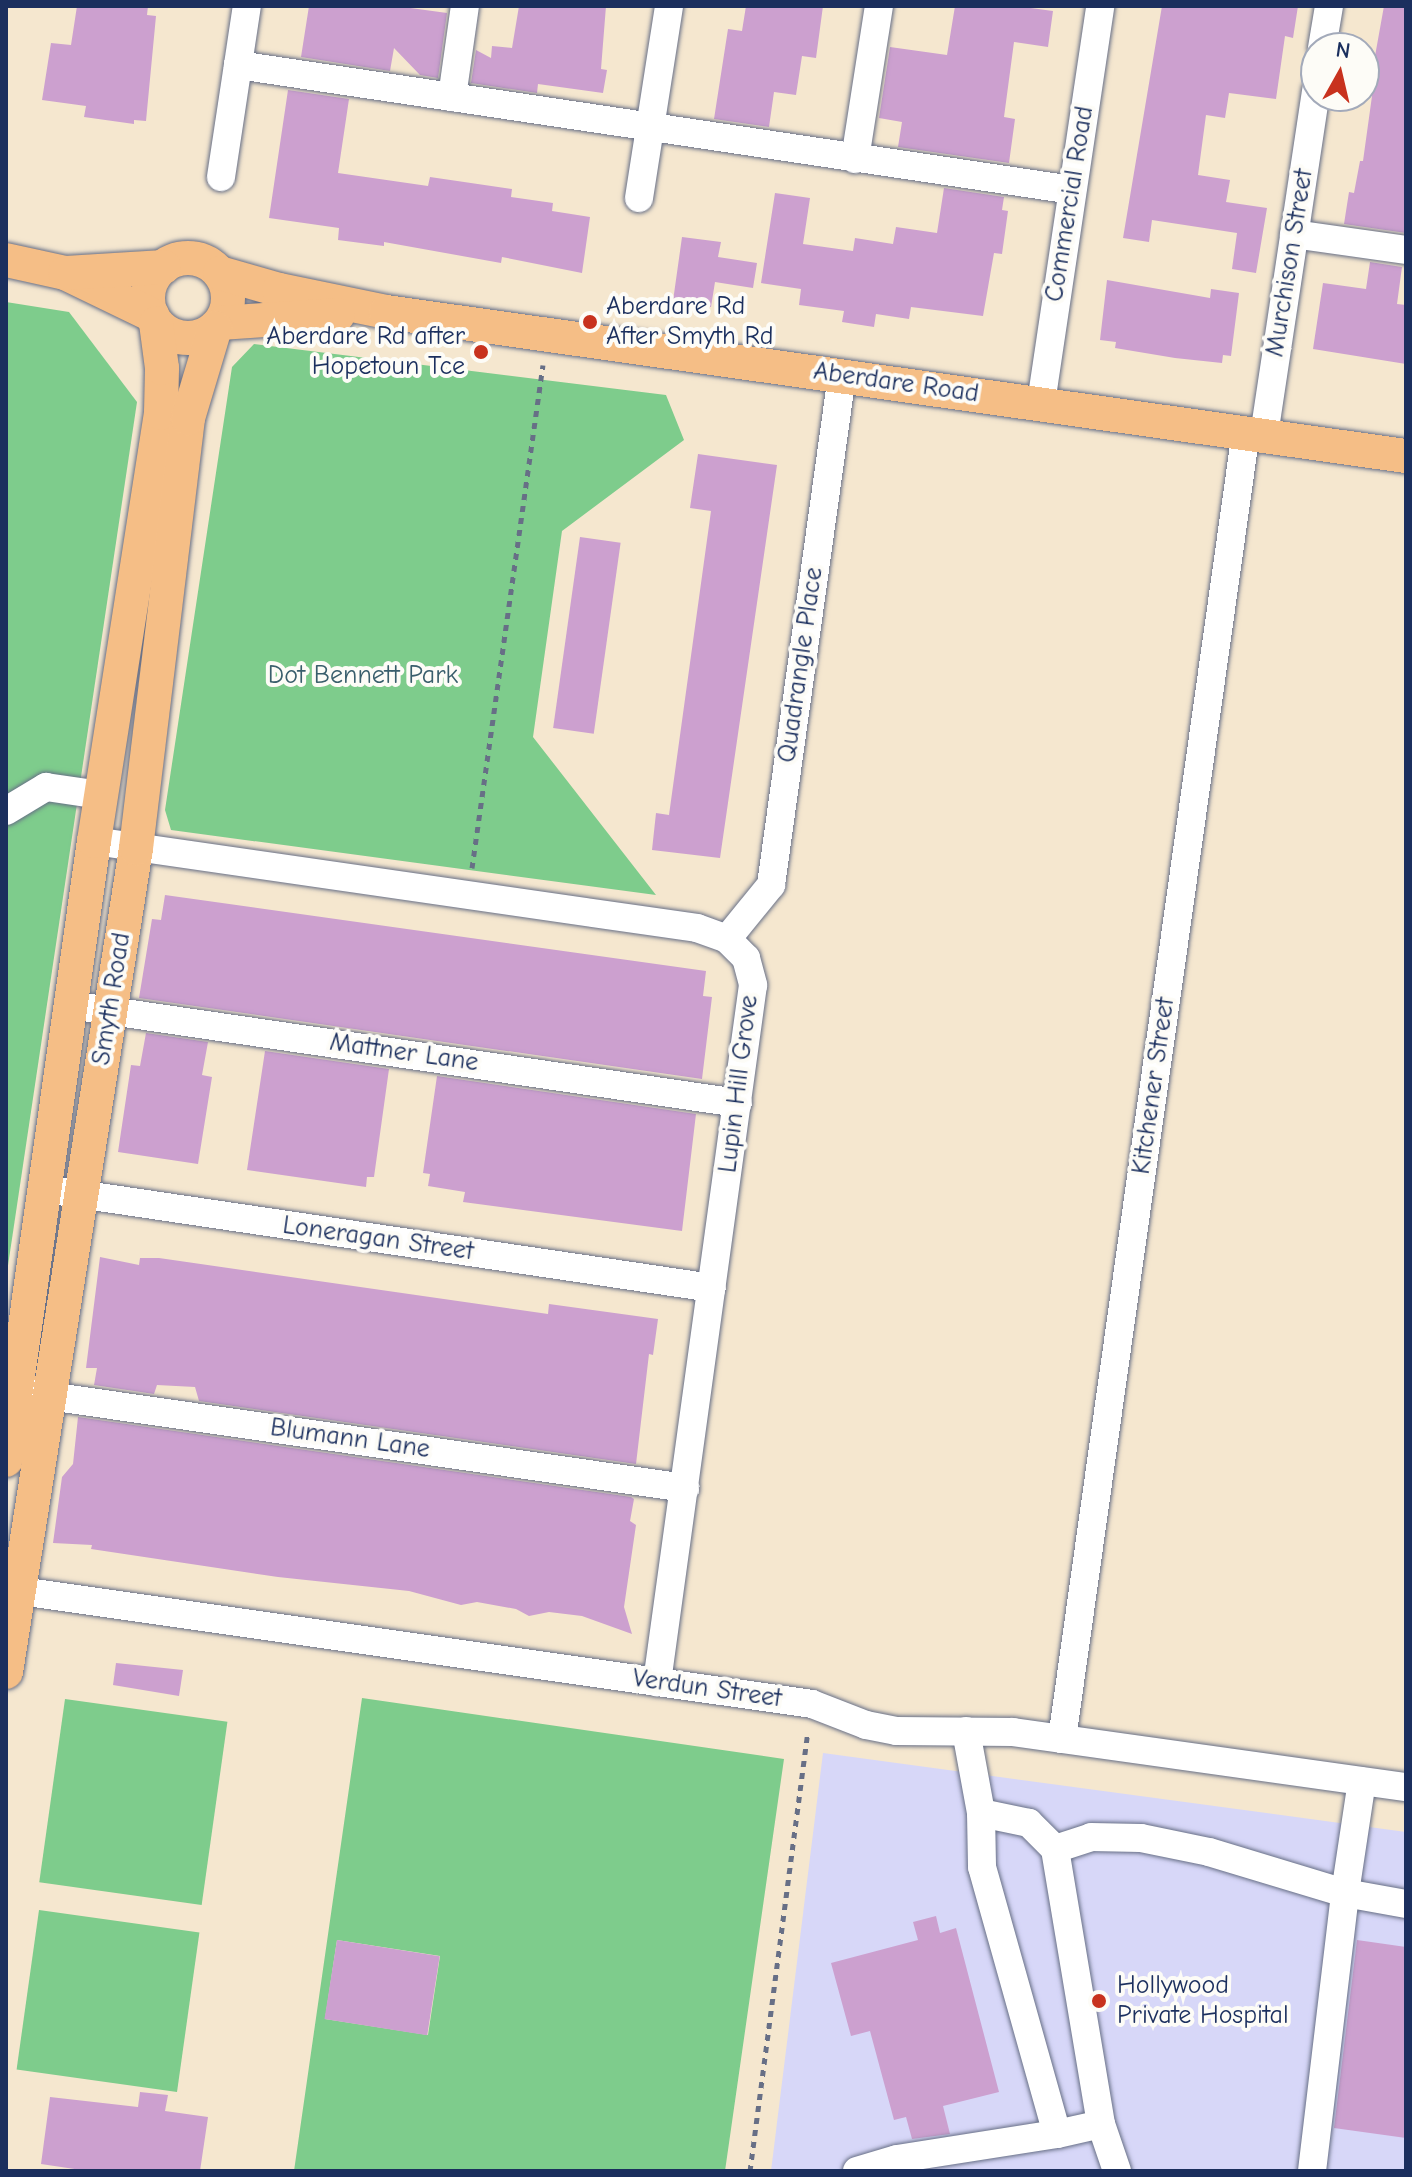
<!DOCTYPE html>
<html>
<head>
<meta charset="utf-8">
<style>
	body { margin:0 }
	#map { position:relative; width:1412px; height:2177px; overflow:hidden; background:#f5e7cf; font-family:"Comic Neue",sans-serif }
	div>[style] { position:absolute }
	.built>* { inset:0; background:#d7d7f8 }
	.green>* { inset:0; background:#7ecc8c; transform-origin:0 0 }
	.building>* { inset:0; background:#cca0cf; transform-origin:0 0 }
	.path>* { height:5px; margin-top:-2.5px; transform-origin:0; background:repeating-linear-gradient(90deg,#676f86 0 6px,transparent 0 12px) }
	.roads { filter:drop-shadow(0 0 2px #676f86) drop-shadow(0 0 2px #676f86) }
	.minor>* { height:28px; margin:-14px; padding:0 14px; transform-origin:14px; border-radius:14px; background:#fff }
	.major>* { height:34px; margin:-17px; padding:0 17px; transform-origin:17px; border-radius:17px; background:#f5be86 }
	.major>.ring { margin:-17px; padding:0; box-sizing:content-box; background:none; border:34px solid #f5be86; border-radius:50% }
	.dots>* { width:22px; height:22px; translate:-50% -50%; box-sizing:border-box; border:4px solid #fdfcf7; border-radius:50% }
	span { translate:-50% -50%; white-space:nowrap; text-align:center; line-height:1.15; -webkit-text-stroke:8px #fdfcf7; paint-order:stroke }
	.street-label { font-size:26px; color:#1b2f5e }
	.poi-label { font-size:26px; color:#1b2f5e }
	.left { translate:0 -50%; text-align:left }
	.right { translate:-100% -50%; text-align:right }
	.park-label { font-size:26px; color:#395e6c }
	.frame { position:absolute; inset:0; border:8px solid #1b2f5e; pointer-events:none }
	.north { position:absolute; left:1300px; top:32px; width:80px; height:80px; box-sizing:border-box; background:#fdfcf7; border:2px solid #a3aaba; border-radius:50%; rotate:8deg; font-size:22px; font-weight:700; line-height:32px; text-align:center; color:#1b2f5e }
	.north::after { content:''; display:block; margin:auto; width:28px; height:36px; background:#c8321e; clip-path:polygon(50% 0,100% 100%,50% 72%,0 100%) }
</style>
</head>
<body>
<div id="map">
	<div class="built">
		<div style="clip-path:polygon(823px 1753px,1406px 1832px,1406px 2171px,771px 2171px)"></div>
	</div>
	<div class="green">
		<div style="clip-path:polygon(6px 302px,69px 312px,137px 402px,6px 1279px)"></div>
		<div style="clip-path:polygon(254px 344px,666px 395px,684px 440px,562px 531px,533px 737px,656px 895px,171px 830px,165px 810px,232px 367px)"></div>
		<div style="clip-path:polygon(evenodd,362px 1698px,784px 1759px,725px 2171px,294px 2171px,362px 1698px,337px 1940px,440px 1956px,428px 2035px,325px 2019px,337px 1940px)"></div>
		<div style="left:65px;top:1699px;width:164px;height:185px;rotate:8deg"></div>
		<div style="left:39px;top:1910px;width:162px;height:161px;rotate:8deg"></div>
	</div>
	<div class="building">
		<div style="clip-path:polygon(77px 6px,148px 6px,147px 15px,156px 16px,146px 121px,134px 120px,134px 124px,84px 117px,86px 106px,42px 100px,51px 43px,71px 45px)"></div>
		<div style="clip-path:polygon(309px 6px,396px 6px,447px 13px,438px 78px,420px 75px,394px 48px,390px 71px,301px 57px)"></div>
		<div style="clip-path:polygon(519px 6px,606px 6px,601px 69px,607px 70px,603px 93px,538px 84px,537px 93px,471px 83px,476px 50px,491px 58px,492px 46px,512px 48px)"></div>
		<div style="clip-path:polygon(746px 6px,823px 6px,816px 58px,802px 56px,796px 95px,774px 92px,769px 127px,714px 119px,728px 29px,742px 31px)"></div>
		<div style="clip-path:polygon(955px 6px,1016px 6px,1053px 11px,1048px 47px,1014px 42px,1004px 117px,1015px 119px,1009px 163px,898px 147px,902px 122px,879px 118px,890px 47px,947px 55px)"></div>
		<div style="clip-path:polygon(1162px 6px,1298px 6px,1293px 38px,1285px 36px,1276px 99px,1229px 93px,1225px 118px,1206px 115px,1198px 175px,1230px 180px,1226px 202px,1267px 208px,1256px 273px,1232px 269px,1237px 233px,1152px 220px,1149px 242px,1123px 238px)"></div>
		<div style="clip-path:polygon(1384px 6px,1406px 6px,1406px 233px,1344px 224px,1349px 192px,1354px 193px,1360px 161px,1363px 161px,1372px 96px,1368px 95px)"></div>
		<div style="clip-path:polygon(288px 90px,349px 99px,338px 173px,428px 186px,430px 177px,512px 189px,511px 197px,553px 203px,552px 211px,590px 217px,582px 273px,502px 257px,501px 263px,384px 242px,384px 246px,338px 240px,339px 228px,269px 218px)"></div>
		<div style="clip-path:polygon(944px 188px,1004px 197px,1002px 210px,1008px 211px,1002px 254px,994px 253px,983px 316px,911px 307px,909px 319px,876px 314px,874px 327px,842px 322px,844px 311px,799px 305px,801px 289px,761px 283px,775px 193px,810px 198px,803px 244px,853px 251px,855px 238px,893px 244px,896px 227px,937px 233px)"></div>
		<div style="clip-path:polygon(682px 237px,721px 242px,718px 257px,757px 263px,753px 288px,715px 282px,711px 307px,673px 301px)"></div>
		<div style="clip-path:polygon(1370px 262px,1402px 267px,1397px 304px,1406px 305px,1406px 364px,1313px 349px,1323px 283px,1366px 289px)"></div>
		<div style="clip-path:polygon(1107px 280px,1210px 298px,1211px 289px,1239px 293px,1231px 356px,1223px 355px,1222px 363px,1175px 358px,1115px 348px,1116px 342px,1100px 340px)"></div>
		<div style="clip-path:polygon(698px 454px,777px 465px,720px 858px,652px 850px,656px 813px,669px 815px,711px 511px,690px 508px)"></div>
		<div style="left:580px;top:537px;width:41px;height:193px;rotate:8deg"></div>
		<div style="clip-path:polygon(165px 895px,706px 971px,703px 996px,712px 997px,702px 1079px,139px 998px,152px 919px,161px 920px)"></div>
		<div style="clip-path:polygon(146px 1033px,208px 1042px,202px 1075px,212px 1077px,198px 1164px,118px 1152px,131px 1065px,140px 1066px)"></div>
		<div style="clip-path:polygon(265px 1051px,389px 1069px,374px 1177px,367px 1177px,366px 1187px,247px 1170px)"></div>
		<div style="clip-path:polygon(437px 1076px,696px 1114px,682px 1231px,463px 1202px,465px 1192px,428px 1186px,430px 1174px,423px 1173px)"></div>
		<div style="clip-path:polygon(100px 1257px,139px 1265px,140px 1258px,159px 1258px,548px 1314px,549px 1304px,658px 1319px,653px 1355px,649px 1354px,636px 1464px,199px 1401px,195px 1387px,157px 1385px,154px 1394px,94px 1385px,97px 1368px,86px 1368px)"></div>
		<div style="clip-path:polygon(78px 1417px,631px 1497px,634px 1499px,630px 1521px,636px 1525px,624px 1607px,632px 1634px,582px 1616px,549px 1612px,529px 1616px,516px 1609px,477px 1602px,461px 1605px,409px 1591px,278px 1577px,91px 1549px,92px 1545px,53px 1543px,62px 1477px,73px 1464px)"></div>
		<div style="clip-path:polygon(116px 1663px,183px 1670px,179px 1696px,113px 1685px)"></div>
		<div style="clip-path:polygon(936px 1916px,940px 1933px,956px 1928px,999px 2092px,943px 2106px,950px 2134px,912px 2139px,906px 2117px,894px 2120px,870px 2031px,851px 2036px,831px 1963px,918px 1940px,913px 1922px)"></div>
		<div style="left:337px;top:1940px;width:104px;height:80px;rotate:9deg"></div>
		<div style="clip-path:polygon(1357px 1940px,1406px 1947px,1406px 2138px,1334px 2128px)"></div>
		<div style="clip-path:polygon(140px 2092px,168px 2095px,165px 2111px,208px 2117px,200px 2171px,88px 2171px,41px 2164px,50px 2097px,138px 2107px)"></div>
	</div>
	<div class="path">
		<div style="left:472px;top:868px;width:508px;rotate:-81.97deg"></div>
		<div style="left:750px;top:2171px;width:443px;rotate:-82.5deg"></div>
	</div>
	<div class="roads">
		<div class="minor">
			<div style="left:1322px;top:48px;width:43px;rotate:-80.5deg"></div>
			<div style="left:238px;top:65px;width:843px;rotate:8.52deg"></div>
			<div style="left:452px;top:97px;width:92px;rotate:-81.9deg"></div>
			<div style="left:855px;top:159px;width:155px;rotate:-81.1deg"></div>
			<div style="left:221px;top:177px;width:173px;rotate:-81.4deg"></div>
			<div style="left:639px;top:198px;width:194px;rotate:-81.1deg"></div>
			<div style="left:1294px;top:234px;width:113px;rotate:8.1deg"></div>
			<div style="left:1041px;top:403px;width:401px;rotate:-81.5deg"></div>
			<div style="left:1264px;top:435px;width:348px;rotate:-81.4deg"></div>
			<div style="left:6px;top:811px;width:47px;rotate:-31deg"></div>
			<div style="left:46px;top:787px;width:56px;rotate:8.3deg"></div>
			<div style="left:94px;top:841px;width:609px;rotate:8.21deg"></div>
			<div style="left:697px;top:928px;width:32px;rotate:20deg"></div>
			<div style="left:727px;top:939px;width:27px;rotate:45deg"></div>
			<div style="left:746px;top:958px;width:28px;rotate:75deg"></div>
			<div style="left:753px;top:985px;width:704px;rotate:97.84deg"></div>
			<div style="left:727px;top:939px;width:70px;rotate:-50.8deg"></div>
			<div style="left:771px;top:885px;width:515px;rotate:-82.07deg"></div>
			<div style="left:70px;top:1005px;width:675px;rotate:8.35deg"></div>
			<div style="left:45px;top:1189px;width:674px;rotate:8.44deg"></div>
			<div style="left:28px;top:1393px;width:664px;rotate:8.23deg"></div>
			<div style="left:6px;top:1589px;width:814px;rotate:8.12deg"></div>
			<div style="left:812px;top:1704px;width:58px;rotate:21.3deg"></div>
			<div style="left:866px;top:1725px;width:31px;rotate:11deg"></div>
			<div style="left:896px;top:1731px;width:117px;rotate:0.5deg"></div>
			<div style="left:1013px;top:1732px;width:397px;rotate:8deg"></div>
			<div style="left:966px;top:1731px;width:83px;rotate:79.6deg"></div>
			<div style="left:981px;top:1813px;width:54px;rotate:88.9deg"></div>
			<div style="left:982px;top:1867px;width:277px;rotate:74.3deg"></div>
			<div style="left:1057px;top:2134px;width:45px;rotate:-12.8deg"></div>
			<div style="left:1101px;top:2124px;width:279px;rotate:-99.5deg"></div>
			<div style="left:1055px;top:1849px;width:37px;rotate:-135deg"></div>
			<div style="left:1029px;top:1823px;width:49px;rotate:-168.2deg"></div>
			<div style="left:1062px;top:1739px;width:1320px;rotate:-81.99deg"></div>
			<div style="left:1055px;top:1849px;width:38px;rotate:-18deg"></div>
			<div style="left:1091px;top:1837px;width:50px;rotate:1.1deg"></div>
			<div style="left:1141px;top:1838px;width:69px;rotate:11.6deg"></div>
			<div style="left:1209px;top:1852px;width:142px;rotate:16.8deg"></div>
			<div style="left:1345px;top:1893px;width:62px;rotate:10.2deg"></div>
			<div style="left:1101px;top:2124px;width:50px;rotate:71.2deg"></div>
			<div style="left:857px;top:2171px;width:42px;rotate:-16.7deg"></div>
			<div style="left:897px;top:2159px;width:162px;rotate:-8.9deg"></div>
			<div style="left:1312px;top:2171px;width:280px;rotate:-83.2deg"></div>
			<div style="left:1345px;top:1893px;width:113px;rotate:-81.4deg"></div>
		</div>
		<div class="major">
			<div class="ring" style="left:148px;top:258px;width:46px;height:46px"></div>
			<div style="left:6px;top:260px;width:60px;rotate:12.4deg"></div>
			<div style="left:65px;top:273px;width:97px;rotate:25.8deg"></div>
			<div style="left:66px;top:273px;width:98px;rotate:-3.5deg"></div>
			<div style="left:220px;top:273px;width:61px;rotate:16.1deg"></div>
			<div style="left:279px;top:290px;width:109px;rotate:11.6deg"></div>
			<div style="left:386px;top:312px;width:1030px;rotate:8.04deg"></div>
			<div style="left:220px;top:323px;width:118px;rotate:-3.9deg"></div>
			<div style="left:6px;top:1460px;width:625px;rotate:-81.91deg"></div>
			<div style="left:94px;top:841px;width:433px;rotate:-81.1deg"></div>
			<div style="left:161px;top:413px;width:45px;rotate:-88.7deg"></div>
			<div style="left:162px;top:368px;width:45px;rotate:-97.6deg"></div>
			<div style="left:6px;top:1672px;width:834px;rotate:-81.03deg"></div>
			<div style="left:136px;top:848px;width:433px;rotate:-83.1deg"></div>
			<div style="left:188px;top:418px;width:94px;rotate:-73.3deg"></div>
		</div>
	</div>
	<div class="dots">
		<div style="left:590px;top:322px;background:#c8321e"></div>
		<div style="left:481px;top:352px;background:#c8321e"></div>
		<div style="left:1099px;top:2001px;background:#c8321e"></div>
	</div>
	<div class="street-label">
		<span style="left:1070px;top:204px;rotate:-81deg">Commercial Road</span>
		<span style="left:1290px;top:263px;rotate:-81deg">Murchison Street</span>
		<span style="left:896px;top:383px;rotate:8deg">Aberdare Road</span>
		<span style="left:801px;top:665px;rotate:-82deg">Quadrangle Place</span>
		<span style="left:112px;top:999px;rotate:-81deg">Smyth Road</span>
		<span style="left:404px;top:1053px;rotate:8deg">Mattner Lane</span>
		<span style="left:739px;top:1084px;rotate:-83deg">Lupin Hill Grove</span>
		<span style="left:1154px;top:1086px;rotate:-82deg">Kitchener Street</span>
		<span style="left:378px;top:1239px;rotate:8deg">Loneragan Street</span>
		<span style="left:350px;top:1439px;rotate:8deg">Blumann Lane</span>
		<span style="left:707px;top:1689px;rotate:8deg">Verdun Street</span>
	</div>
	<div class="poi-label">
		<span class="left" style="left:606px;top:322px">Aberdare Rd<br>After Smyth Rd</span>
		<span class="right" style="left:465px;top:352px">Aberdare Rd after<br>Hopetoun Tce</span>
		<span class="left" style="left:1117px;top:2001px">Hollywood<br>Private Hospital</span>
	</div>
	<div class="park-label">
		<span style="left:363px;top:676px">Dot Bennett Park</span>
	</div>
	<div class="frame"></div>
	<div class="north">N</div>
</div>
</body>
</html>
